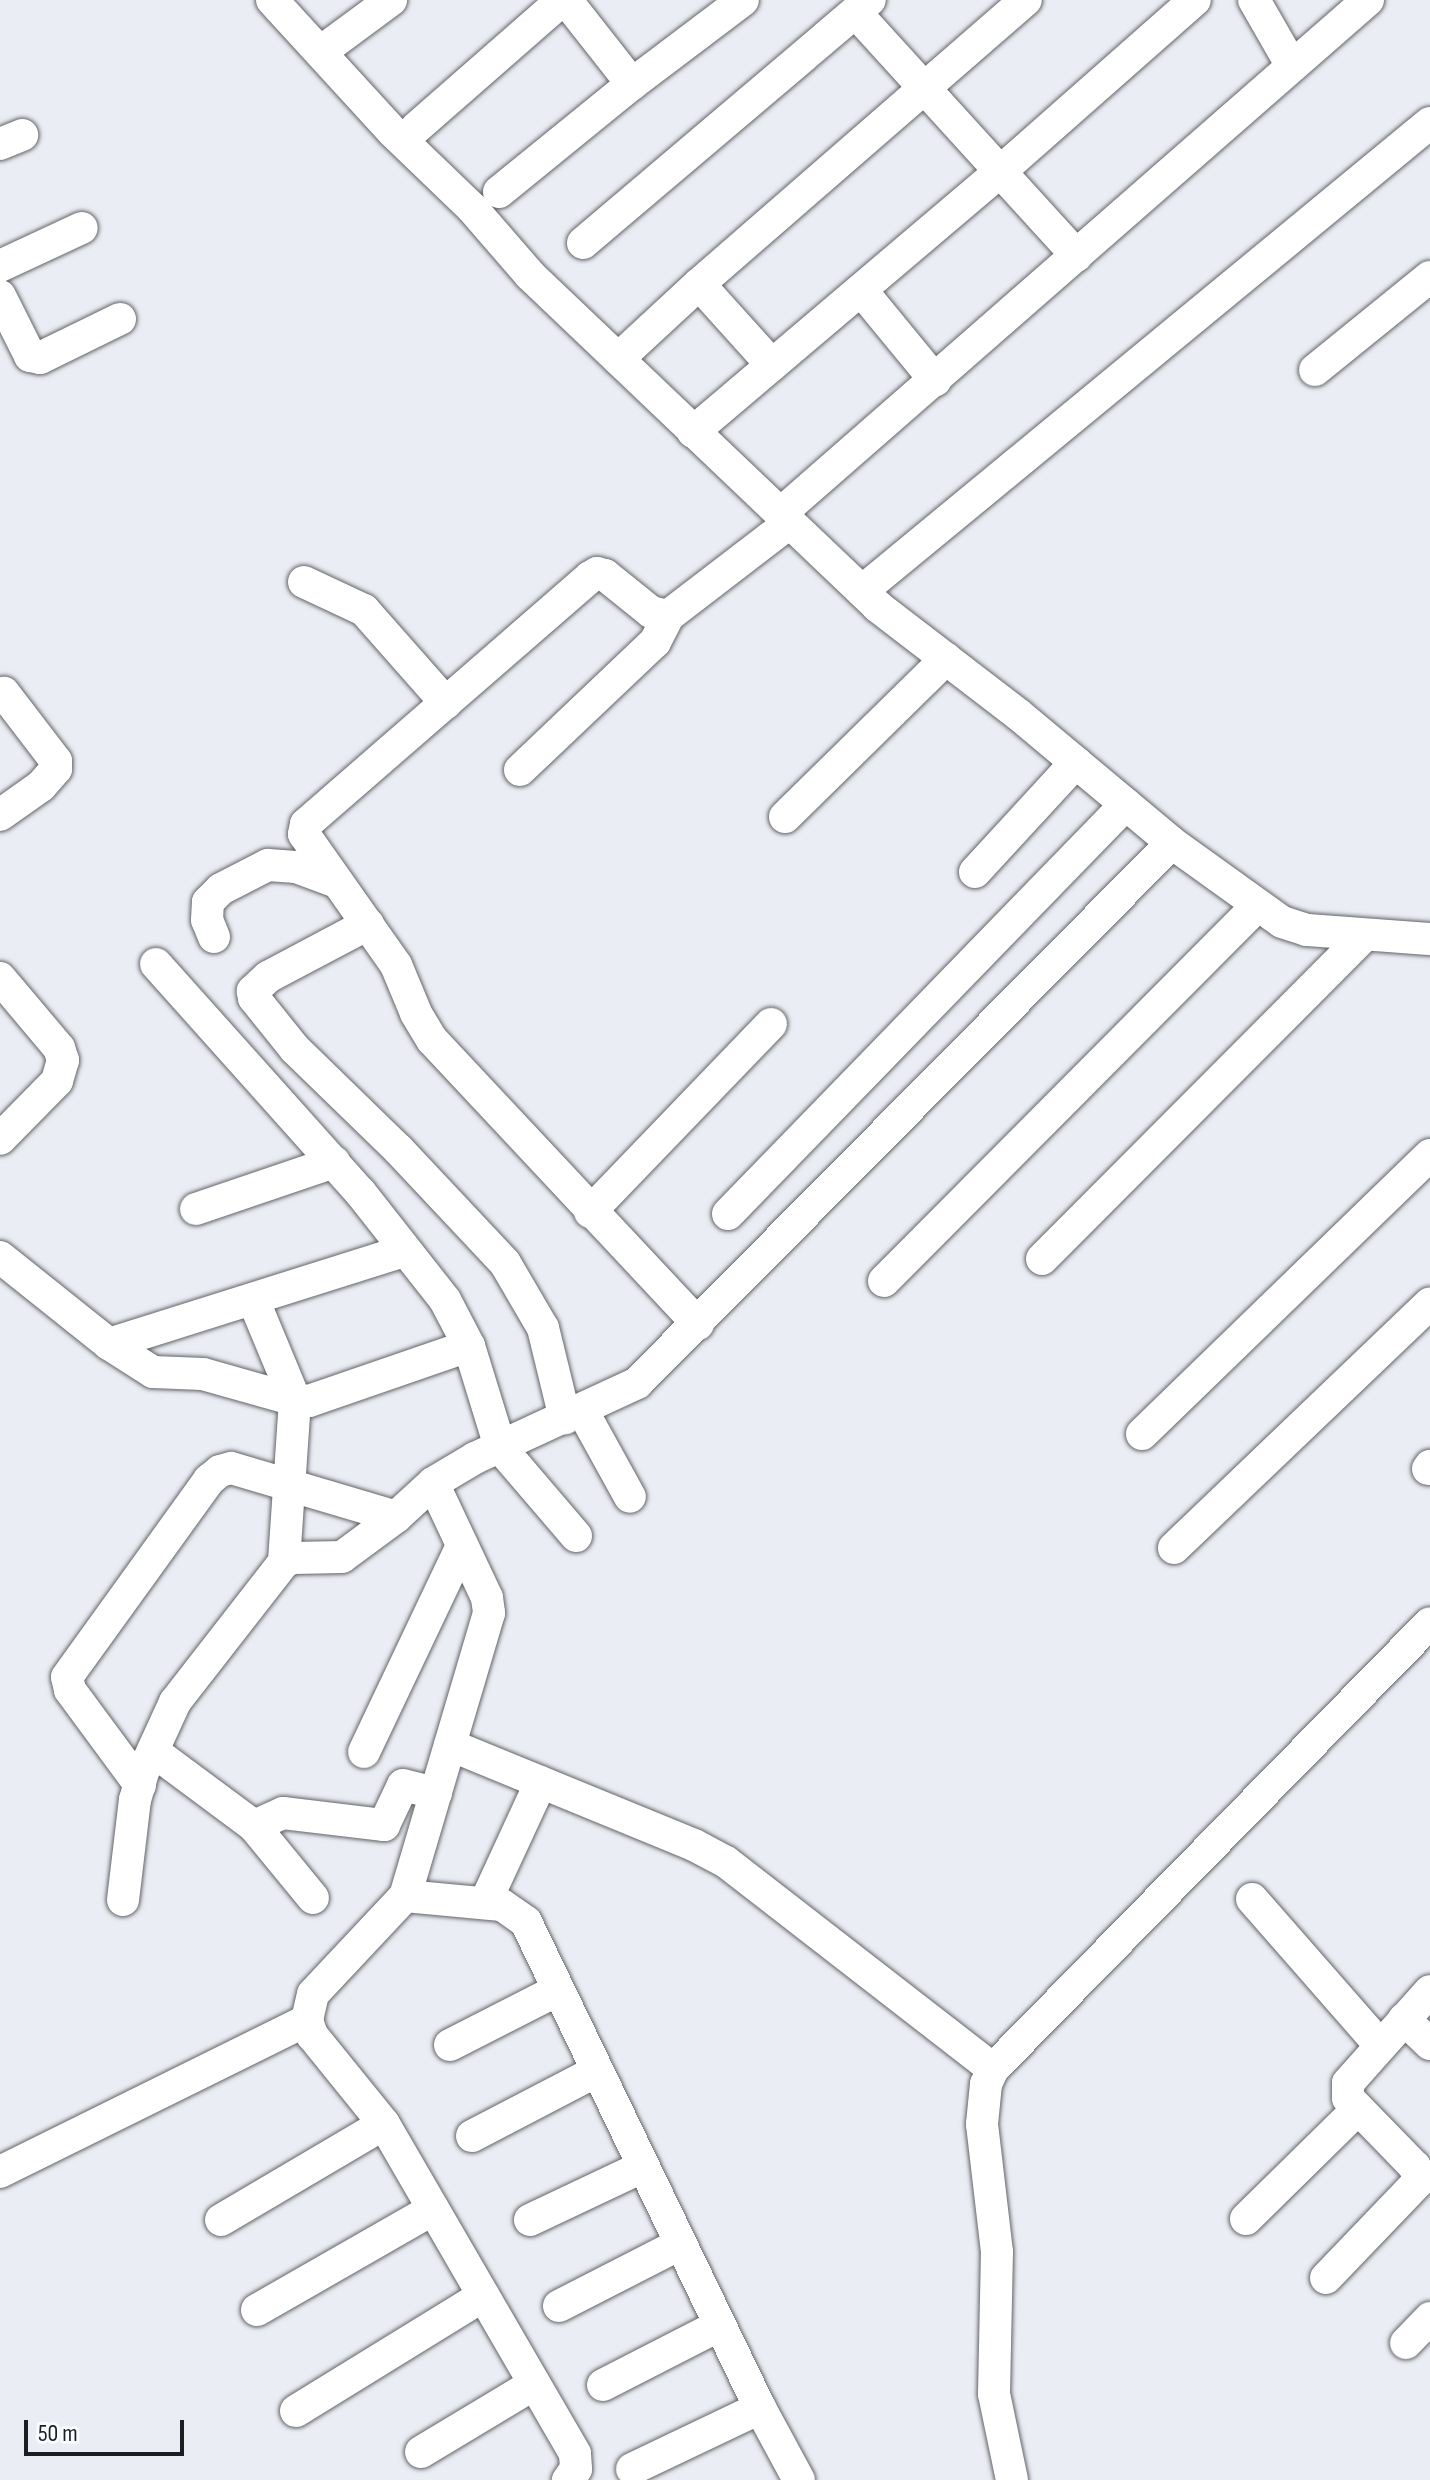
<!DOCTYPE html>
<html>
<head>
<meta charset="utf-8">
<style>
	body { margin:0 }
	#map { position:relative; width:1430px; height:2480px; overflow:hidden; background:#eaedf3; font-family:"Sofia Sans Condensed",sans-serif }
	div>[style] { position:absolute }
	.roads { filter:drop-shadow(0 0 2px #626469) drop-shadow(0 0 2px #626469) }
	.minor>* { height:32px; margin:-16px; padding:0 16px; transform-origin:16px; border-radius:16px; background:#fff }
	span { translate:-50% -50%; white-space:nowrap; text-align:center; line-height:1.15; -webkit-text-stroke:8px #f8fbff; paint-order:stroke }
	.scale { position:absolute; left:24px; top:2420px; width:160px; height:36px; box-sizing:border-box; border:4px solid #1d1e20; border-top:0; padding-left:10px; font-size:24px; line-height:28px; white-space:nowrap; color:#1d1e20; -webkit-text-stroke:6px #f8fbff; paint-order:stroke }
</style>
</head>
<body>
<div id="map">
	<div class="roads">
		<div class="minor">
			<div style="left:272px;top:0;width:179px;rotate:47.5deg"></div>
			<div style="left:393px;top:132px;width:110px;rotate:43.9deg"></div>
			<div style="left:472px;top:208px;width:89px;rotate:49.1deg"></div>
			<div style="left:530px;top:275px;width:480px;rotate:43.6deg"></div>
			<div style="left:877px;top:606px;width:179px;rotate:37.5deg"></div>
			<div style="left:1019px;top:715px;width:199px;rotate:39.9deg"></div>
			<div style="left:1172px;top:843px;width:135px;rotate:35.7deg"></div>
			<div style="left:1282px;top:922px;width:26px;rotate:18deg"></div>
			<div style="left:1307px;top:930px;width:123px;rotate:4.2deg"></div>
			<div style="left:566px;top:0;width:107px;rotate:51.8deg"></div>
			<div style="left:632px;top:84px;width:139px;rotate:-37.1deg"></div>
			<div style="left:1254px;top:0;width:76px;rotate:60.1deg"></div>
			<div style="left:856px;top:13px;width:328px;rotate:47.7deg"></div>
			<div style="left:330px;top:45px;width:76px;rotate:-36.4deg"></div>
			<div style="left:416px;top:128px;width:194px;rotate:-41.2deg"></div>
			<div style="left:0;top:144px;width:24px;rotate:-22deg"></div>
			<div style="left:499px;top:192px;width:171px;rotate:-39.1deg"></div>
			<div style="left:583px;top:243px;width:376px;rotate:-40.3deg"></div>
			<div style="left:0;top:266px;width:90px;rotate:-24.9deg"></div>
			<div style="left:699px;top:284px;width:109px;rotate:48deg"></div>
			<div style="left:861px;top:290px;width:117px;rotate:50.6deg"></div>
			<div style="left:0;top:296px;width:67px;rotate:63.4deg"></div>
			<div style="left:30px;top:356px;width:10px;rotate:11deg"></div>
			<div style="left:40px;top:358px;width:89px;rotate:-26deg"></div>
			<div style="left:618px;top:359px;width:110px;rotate:-42.8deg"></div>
			<div style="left:699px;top:284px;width:433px;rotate:-41deg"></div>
			<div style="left:1315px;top:370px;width:148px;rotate:-39deg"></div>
			<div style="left:693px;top:432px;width:405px;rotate:-40.3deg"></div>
			<div style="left:1002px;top:170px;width:257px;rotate:-41.4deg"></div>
			<div style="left:780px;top:514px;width:781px;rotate:-41.16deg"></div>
			<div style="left:304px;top:582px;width:66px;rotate:25deg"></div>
			<div style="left:364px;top:610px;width:124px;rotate:48.6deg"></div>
			<div style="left:862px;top:591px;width:736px;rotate:-39.49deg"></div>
			<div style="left:520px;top:770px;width:186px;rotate:-43.5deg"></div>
			<div style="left:655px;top:642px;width:29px;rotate:-63deg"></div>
			<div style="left:0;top:815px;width:50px;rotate:-35.3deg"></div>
			<div style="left:41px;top:786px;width:23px;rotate:-49deg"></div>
			<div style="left:56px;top:769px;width:8px;rotate:-90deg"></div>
			<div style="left:56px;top:761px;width:86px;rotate:-127.4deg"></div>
			<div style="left:785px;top:817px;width:226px;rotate:-44.5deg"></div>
			<div style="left:975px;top:872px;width:149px;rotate:-47.4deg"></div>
			<div style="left:368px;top:924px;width:113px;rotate:152.1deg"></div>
			<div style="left:268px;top:977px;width:21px;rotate:137deg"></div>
			<div style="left:253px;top:991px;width:7px;rotate:82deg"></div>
			<div style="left:254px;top:998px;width:65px;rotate:51.2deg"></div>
			<div style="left:295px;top:1049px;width:144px;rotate:44.2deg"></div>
			<div style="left:398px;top:1149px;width:156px;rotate:46.8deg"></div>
			<div style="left:505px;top:1263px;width:75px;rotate:59.7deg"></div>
			<div style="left:543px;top:1328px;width:93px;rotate:76.3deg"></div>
			<div style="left:214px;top:937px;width:18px;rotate:-112deg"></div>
			<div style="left:207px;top:920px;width:18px;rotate:-87deg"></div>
			<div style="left:208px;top:902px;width:18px;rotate:-45deg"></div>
			<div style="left:221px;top:889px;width:53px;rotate:-27.1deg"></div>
			<div style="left:268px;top:865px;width:28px;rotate:4deg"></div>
			<div style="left:296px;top:867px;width:44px;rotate:20.1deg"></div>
			<div style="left:156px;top:964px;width:306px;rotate:48.2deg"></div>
			<div style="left:360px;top:1192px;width:137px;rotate:51.8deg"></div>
			<div style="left:445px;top:1300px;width:52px;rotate:62.4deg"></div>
			<div style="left:469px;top:1346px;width:106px;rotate:72.9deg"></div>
			<div style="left:500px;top:1447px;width:117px;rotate:49.5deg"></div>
			<div style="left:0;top:978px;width:92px;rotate:49.9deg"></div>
			<div style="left:59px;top:1048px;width:13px;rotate:72deg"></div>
			<div style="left:63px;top:1060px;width:22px;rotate:106deg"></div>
			<div style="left:57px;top:1081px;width:81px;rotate:134.5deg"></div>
			<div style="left:196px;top:1209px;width:146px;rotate:-18.8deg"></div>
			<div style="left:590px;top:1212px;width:261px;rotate:-46.1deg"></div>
			<div style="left:728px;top:1214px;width:571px;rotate:-45.85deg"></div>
			<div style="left:0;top:1257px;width:139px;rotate:38.6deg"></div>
			<div style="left:109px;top:1344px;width:52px;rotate:32.5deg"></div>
			<div style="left:153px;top:1372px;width:50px;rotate:2.3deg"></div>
			<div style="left:203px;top:1374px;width:96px;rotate:15.8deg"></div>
			<div style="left:295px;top:1400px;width:14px;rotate:4deg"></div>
			<div style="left:309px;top:1401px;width:169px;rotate:-19deg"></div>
			<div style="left:1042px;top:1259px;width:457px;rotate:-45.1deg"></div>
			<div style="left:884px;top:1281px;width:529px;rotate:-45.15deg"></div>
			<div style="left:253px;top:1299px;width:109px;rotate:67.4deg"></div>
			<div style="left:295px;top:1400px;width:162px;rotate:93.9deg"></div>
			<div style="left:698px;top:1324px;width:389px;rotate:-133.1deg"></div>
			<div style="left:432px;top:1040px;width:31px;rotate:-121deg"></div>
			<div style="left:416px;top:1013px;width:52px;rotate:-112.6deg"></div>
			<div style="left:396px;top:965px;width:160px;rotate:-125.1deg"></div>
			<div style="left:304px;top:834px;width:10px;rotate:-79deg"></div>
			<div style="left:306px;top:824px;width:376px;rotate:-41deg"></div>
			<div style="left:590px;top:577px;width:8px;rotate:-30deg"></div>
			<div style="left:597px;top:573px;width:8px;rotate:14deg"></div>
			<div style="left:605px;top:575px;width:59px;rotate:38.8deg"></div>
			<div style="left:651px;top:612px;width:17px;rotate:13deg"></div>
			<div style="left:668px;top:616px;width:153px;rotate:-37.5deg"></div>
			<div style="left:109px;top:1344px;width:309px;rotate:-17.5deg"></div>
			<div style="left:582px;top:1410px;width:99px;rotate:61.1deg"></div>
			<div style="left:1142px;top:1434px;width:401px;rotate:-44.1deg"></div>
			<div style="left:1428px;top:1469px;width:4px;rotate:-56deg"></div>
			<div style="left:433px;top:1483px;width:127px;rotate:64.8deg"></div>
			<div style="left:487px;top:1598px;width:15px;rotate:82deg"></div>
			<div style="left:489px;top:1613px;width:295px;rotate:106.5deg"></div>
			<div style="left:405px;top:1896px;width:97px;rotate:5.3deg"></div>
			<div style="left:502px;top:1905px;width:29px;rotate:35deg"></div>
			<div style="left:526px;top:1922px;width:539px;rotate:64.29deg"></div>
			<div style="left:760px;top:2408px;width:82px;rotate:61.6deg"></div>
			<div style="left:1174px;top:1548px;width:354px;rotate:-43.7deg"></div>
			<div style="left:450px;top:1745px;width:264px;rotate:22.3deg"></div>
			<div style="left:694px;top:1845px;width:36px;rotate:28deg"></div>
			<div style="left:726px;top:1862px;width:338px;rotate:37.8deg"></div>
			<div style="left:153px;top:1751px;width:126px;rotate:36.6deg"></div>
			<div style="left:254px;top:1826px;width:93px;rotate:50.7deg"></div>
			<div style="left:364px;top:1752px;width:228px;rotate:-64.6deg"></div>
			<div style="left:140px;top:1785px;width:118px;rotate:-126.4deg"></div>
			<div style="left:70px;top:1690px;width:13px;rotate:-103deg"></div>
			<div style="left:67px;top:1677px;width:243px;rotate:-54.2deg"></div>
			<div style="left:209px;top:1480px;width:14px;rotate:-39deg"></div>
			<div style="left:220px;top:1471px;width:11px;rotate:-15deg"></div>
			<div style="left:231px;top:1468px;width:172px;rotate:16.5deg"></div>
			<div style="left:254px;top:1826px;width:32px;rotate:-24deg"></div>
			<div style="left:283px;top:1813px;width:102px;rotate:6.8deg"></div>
			<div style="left:384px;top:1825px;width:44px;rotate:-64.6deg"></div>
			<div style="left:403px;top:1785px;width:34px;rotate:14deg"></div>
			<div style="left:405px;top:1896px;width:134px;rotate:133.2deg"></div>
			<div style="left:313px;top:1994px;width:27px;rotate:103deg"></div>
			<div style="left:307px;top:2020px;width:16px;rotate:72deg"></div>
			<div style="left:312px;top:2035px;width:114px;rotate:51deg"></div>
			<div style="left:384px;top:2124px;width:381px;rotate:59.9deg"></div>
			<div style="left:575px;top:2454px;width:15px;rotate:86deg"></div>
			<div style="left:576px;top:2469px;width:14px;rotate:126deg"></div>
			<div style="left:1252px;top:1899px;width:194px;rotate:48.8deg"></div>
			<div style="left:123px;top:1900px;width:101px;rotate:-83.2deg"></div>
			<div style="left:135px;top:1800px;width:29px;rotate:-74deg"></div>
			<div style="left:143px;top:1772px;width:77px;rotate:-65.4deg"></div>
			<div style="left:175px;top:1702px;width:177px;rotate:-52.1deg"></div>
			<div style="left:284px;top:1562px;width:10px;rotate:-24deg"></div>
			<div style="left:293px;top:1558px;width:49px;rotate:-1.2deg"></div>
			<div style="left:342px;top:1557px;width:67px;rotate:-36.5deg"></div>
			<div style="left:396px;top:1517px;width:50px;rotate:-42.6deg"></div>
			<div style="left:433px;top:1483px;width:49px;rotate:-30.8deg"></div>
			<div style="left:475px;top:1458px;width:179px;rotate:-24.8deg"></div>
			<div style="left:637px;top:1383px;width:760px;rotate:-45.27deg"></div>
			<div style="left:485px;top:1903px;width:133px;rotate:-65.2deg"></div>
			<div style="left:1404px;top:2019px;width:36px;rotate:44deg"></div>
			<div style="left:450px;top:2045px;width:121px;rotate:-27deg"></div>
			<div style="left:472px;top:2136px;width:141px;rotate:-27.5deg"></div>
			<div style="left:0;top:2172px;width:343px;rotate:-26.3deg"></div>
			<div style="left:1246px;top:2219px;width:156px;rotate:-44.5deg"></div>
			<div style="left:221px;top:2220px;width:189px;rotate:-30.5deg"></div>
			<div style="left:530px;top:2220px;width:124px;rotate:-25.3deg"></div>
			<div style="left:1326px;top:2278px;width:134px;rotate:-46.2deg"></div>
			<div style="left:1419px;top:2181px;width:15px;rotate:-106deg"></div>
			<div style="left:1415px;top:2167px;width:96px;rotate:-134.2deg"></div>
			<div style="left:1348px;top:2098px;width:15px;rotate:-90deg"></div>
			<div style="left:1348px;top:2083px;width:123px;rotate:-48.3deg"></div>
			<div style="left:559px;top:2306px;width:136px;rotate:-27.1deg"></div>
			<div style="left:257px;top:2310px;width:203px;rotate:-29.8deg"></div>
			<div style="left:1406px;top:2343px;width:35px;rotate:-46deg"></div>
			<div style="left:603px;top:2385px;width:131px;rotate:-27.1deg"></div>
			<div style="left:296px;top:2411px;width:220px;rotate:-31.6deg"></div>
			<div style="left:421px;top:2452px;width:132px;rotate:-31deg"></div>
			<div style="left:632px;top:2469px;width:142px;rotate:-25.5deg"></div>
			<div style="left:1012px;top:2480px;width:88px;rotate:-101.8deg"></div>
			<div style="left:994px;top:2394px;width:142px;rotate:-88.8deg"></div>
			<div style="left:997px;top:2252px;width:129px;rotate:-96.7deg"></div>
			<div style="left:982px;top:2124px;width:40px;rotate:-84.3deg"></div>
			<div style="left:986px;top:2084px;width:17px;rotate:-65deg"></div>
			<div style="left:993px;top:2069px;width:624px;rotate:-45.58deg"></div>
		</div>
	</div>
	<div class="scale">50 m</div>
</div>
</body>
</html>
